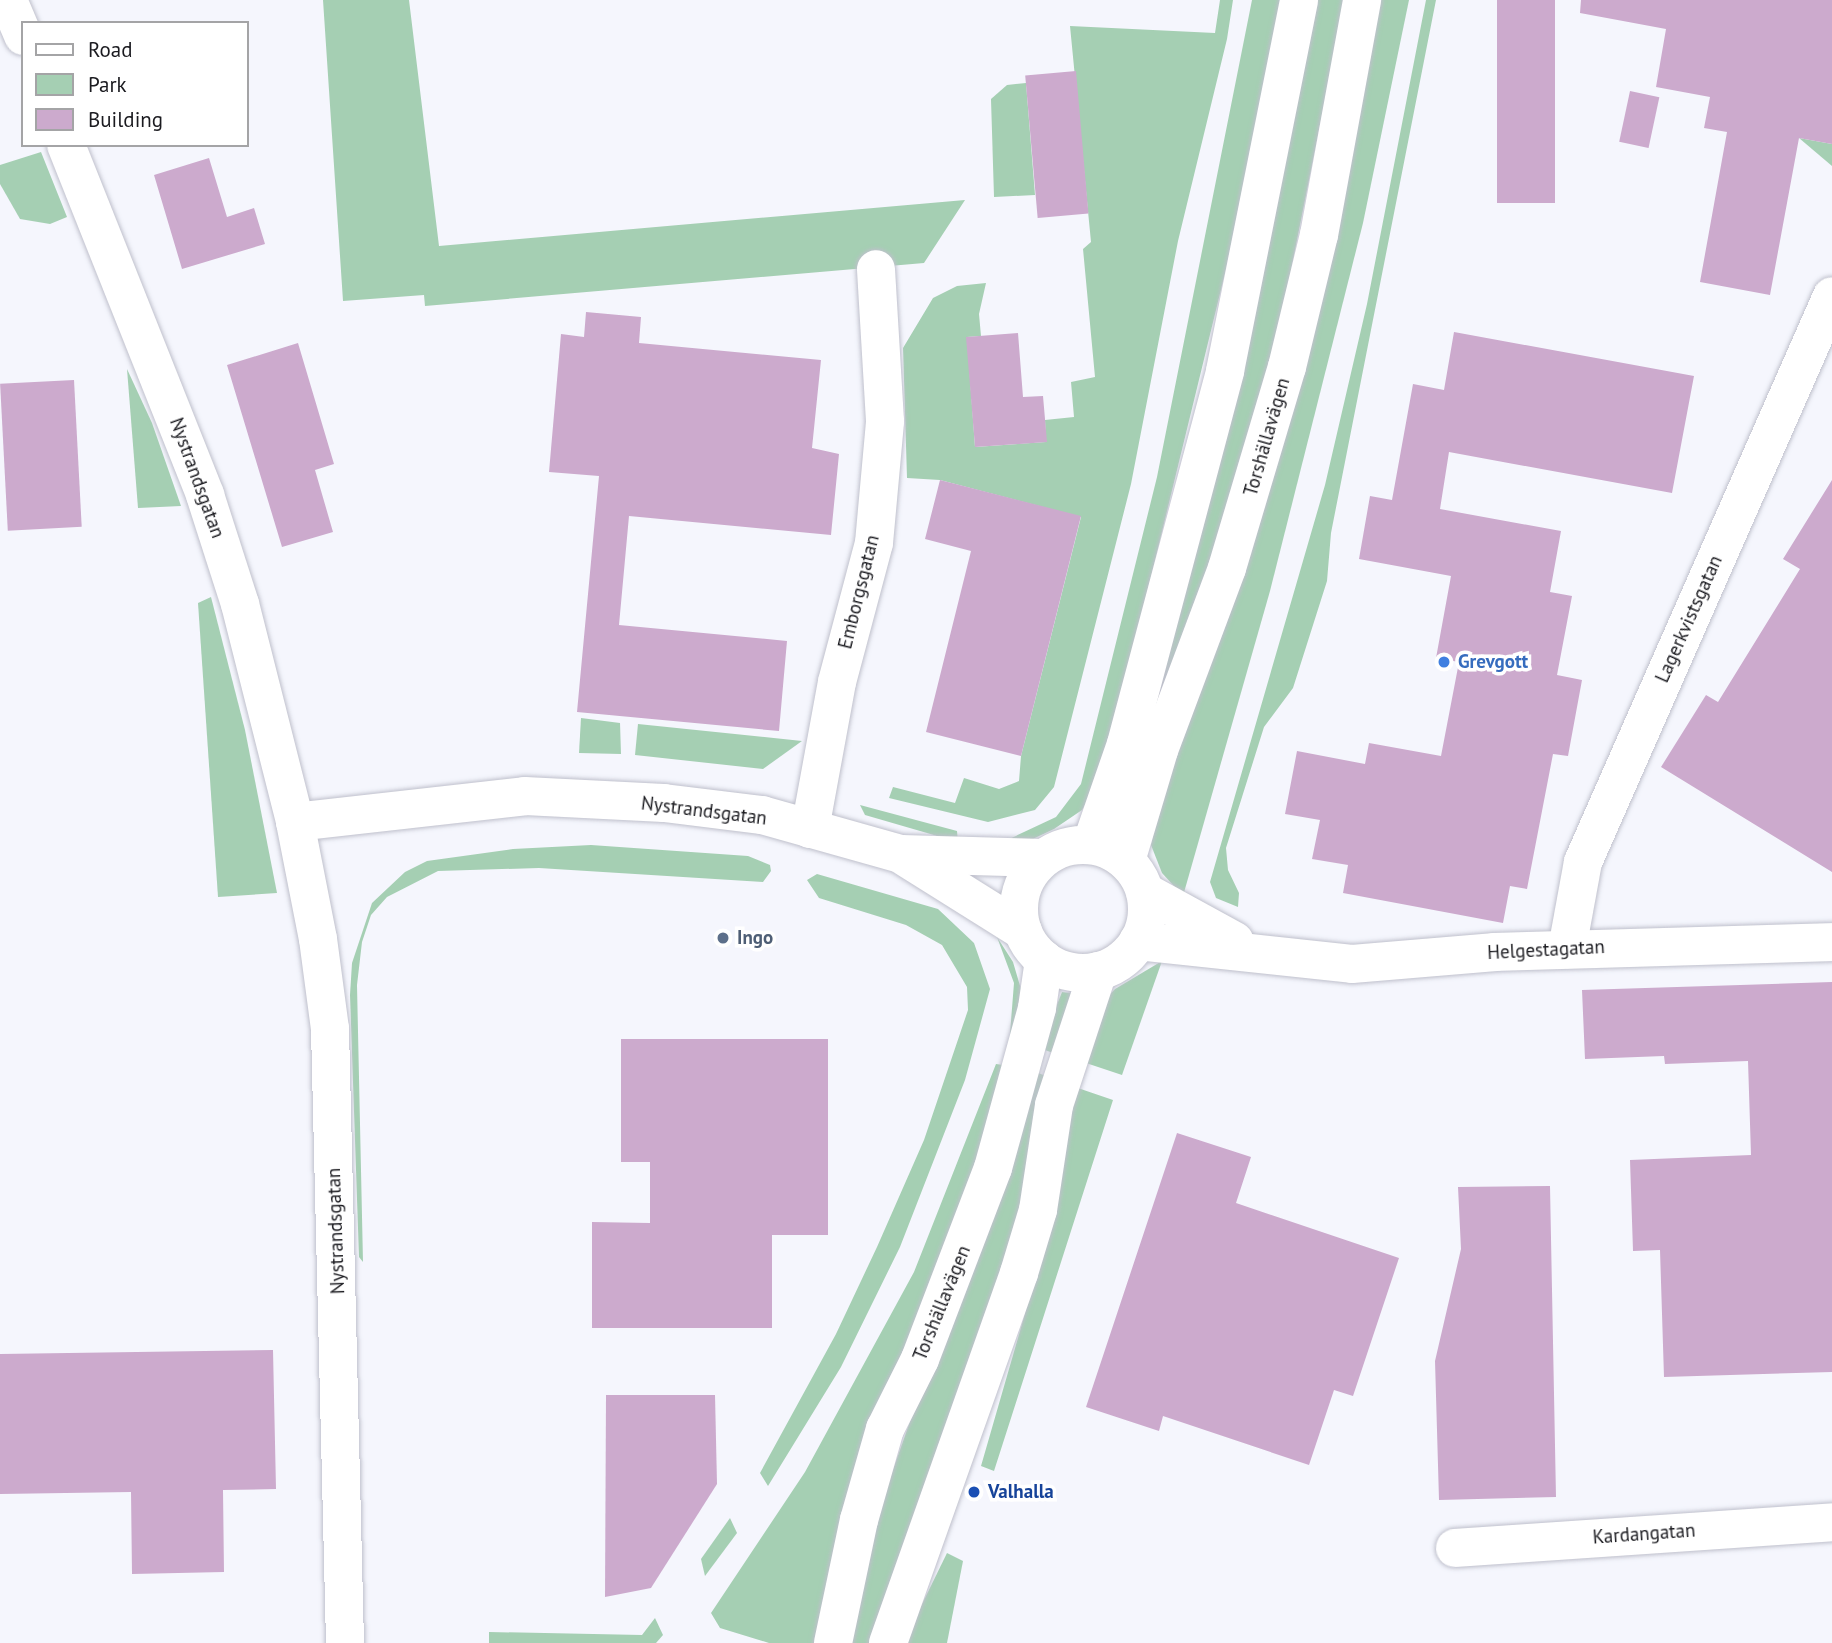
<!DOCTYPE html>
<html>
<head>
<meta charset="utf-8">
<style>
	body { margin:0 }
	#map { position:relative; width:1832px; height:1643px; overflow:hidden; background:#f5f6fd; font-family:"PT Sans",sans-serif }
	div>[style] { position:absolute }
	.green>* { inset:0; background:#a5cfb3 }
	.building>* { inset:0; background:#ccaacd; transform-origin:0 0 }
	.roads { filter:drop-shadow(0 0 2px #bfc0cc) drop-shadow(0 0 2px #bfc0cc) }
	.minor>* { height:38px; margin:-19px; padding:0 19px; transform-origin:19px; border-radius:19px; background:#fff }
	.major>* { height:38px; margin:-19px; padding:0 19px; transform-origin:19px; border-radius:19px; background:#fff }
	.major>.ring { margin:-19px; padding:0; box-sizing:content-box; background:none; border:38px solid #fff; border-radius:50% }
	.dots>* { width:19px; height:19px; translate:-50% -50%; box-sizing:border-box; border:4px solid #fff; border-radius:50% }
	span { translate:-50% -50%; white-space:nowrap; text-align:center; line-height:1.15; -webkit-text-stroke:7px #fff; paint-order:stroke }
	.street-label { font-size:19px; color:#1b1b20 }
	.shop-label { font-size:19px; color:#366cbe; font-weight:700 }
	.left { translate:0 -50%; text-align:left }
	.service-label { font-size:19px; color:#4e5e75; font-weight:700 }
	.transit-label { font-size:19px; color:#164399; font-weight:700 }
	.legend { position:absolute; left:21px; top:21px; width:228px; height:126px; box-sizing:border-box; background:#fff; border:2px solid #a4a4a6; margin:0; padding:9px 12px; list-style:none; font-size:21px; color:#1b1b20 }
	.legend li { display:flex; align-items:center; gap:14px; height:35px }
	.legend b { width:35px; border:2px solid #a4a4a6 }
</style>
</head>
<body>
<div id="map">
	<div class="green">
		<div style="clip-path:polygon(323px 0,409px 0,439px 246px,965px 200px,924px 263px,425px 306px,424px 295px,343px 301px)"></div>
		<div style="clip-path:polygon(1220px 0,1233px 0,1227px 39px,1178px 241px,1131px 484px,1054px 787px,1035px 810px,988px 822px,889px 798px,893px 787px,955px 803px,964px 778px,999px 789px,1019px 781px,1021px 756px,1081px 517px,940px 480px,907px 478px,903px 348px,933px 298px,957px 286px,986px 283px,979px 314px,981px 336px,967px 337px,975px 447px,1046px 442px,1045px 420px,1074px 417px,1071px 382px,1095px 377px,1083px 249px,1091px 242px,1070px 26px,1215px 33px)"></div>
		<div style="clip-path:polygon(1252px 0,1281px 0,1226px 269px,1102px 778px,1082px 810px,1054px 829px,1020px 845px,1003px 842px,1056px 817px,1081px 784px,1157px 477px)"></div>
		<div style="clip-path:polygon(1310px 0,1345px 0,1284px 305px,1230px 516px,1167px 681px,1134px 751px)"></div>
		<div style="clip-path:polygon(1376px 0,1409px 0,1363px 223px,1270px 591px,1183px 896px,1162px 873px,1151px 845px,1162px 792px)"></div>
		<div style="clip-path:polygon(1426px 0,1436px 0,1331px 533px,1327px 581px,1293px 688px,1264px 727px,1226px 848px,1228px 870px,1239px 893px,1238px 907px,1216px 898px,1210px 882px,1325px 485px,1367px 304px)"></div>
		<div style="clip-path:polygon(1026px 83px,1035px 195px,994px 197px,991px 99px,1007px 85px)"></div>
		<div style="clip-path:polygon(1799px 138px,1832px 144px,1832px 166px)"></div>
		<div style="clip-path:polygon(41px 152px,67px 217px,50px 224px,20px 219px,0 184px,0 165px)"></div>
		<div style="clip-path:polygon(127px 369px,152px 423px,181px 506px,138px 508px)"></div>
		<div style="clip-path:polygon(211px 597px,245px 730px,277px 893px,218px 897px,198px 603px)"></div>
		<div style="clip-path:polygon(581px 718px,620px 723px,621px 754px,579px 753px)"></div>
		<div style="clip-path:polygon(638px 724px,802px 741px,763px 769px,635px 755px)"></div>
		<div style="clip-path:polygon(860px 805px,957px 831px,958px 842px,865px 815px)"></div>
		<div style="clip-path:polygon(591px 845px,748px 856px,770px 865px,771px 871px,763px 882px,539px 868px,438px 871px,387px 897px,371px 915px,362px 942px,357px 985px,363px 1262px,359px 1257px,350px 995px,352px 963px,372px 903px,405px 872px,427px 861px,513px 849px)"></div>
		<div style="clip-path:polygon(817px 874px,938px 909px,974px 943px,990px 989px,965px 1080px,900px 1247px,841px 1367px,768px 1486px,760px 1473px,836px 1334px,877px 1247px,924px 1140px,968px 1010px,967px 987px,942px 945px,906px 925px,819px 898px,807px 880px)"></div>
		<div style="clip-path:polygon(997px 937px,1013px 962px,1021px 989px,1016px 1040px,1010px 1034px,1014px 983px)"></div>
		<div style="clip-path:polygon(1162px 961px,1122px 1075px,1077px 1060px,1103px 1002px,1115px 989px)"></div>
		<div style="clip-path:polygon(1062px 992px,1079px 994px,1058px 1055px,1040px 1048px)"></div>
		<div style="clip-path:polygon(996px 1064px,1010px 1066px,823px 1643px,769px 1643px,720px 1628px,711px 1613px,805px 1472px,914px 1272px)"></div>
		<div style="clip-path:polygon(1033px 1071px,1051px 1078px,984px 1352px,874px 1643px,847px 1643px,881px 1504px)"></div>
		<div style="clip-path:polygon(1069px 1085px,1113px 1100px,994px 1471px,981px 1466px,1024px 1317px)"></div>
		<div style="clip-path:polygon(730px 1518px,737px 1533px,705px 1576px,701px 1559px)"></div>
		<div style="clip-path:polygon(947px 1553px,963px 1561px,947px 1643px,903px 1643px)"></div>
		<div style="clip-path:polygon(655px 1618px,663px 1635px,656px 1643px,489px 1643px,489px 1632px,642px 1635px)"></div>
	</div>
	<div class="building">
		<div style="left:1497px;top:0;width:58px;height:203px"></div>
		<div style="clip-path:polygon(1581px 0,1832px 0,1832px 144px,1799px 138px,1770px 295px,1700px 282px,1727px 132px,1704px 128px,1710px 97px,1656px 87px,1666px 29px,1580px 13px)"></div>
		<div style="left:1076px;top:71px;width:143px;height:51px;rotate:85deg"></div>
		<div style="left:1630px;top:91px;width:30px;height:52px;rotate:12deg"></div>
		<div style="clip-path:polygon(209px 158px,227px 217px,254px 208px,265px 244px,182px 269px,154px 175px)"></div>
		<div style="clip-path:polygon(586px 312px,641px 317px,639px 343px,821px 360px,812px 448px,839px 454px,831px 535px,629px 516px,619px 625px,787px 641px,779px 731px,577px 712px,599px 476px,549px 472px,561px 334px,584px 337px)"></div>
		<div style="clip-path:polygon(1454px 332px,1694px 376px,1672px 493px,1449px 452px,1440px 509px,1561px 531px,1550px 592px,1572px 596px,1557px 675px,1582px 680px,1568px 756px,1553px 754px,1527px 889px,1510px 886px,1503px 923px,1343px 893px,1348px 865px,1312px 859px,1320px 820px,1285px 814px,1297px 751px,1365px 764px,1369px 743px,1441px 756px,1459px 662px,1436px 658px,1451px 576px,1359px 559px,1370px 496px,1392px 500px,1413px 384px,1444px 390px)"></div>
		<div style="clip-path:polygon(1018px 333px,1023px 397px,1043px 396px,1047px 442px,975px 447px,966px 337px)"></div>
		<div style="clip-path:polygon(298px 343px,334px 464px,315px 470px,333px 532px,282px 547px,227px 365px)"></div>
		<div style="left:74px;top:380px;width:147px;height:74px;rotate:87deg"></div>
		<div style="clip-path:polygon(940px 480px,1081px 516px,1021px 756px,926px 732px,971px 551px,925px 539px)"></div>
		<div style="clip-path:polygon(1832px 480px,1832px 872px,1661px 767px,1706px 695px,1718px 702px,1800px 569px,1783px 559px)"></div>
		<div style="clip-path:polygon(1832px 982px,1832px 1372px,1664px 1377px,1660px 1250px,1633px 1251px,1630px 1160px,1751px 1155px,1748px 1061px,1665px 1064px,1664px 1056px,1585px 1059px,1582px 990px)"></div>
		<div style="clip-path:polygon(621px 1039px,828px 1039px,828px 1235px,772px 1235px,772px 1328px,592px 1328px,592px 1222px,650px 1223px,650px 1162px,621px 1162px)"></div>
		<div style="clip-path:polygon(1177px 1133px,1251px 1157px,1236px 1203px,1399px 1258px,1353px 1396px,1334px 1390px,1309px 1465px,1163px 1416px,1159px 1431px,1086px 1407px)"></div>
		<div style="clip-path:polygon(1550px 1186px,1556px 1497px,1439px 1500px,1435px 1361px,1461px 1249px,1458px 1187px)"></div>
		<div style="clip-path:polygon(273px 1350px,276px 1489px,223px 1490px,224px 1572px,132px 1574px,131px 1492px,0 1494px,0 1354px)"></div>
		<div style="clip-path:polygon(606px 1395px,715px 1395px,717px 1484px,651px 1588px,605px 1597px)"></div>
	</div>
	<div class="roads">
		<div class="minor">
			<div style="left:8px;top:0;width:39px;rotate:67deg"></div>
			<div style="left:66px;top:145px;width:377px;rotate:68.3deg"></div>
			<div style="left:205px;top:495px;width:114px;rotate:72.2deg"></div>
			<div style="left:240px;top:604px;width:225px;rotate:75.8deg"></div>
			<div style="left:295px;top:822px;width:119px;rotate:78.9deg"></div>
			<div style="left:318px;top:939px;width:91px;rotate:82.4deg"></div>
			<div style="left:330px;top:1029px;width:614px;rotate:88.6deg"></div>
			<div style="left:295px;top:822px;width:231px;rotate:-6.4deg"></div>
			<div style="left:525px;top:796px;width:139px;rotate:2.9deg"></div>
			<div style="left:664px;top:803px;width:99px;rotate:7deg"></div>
			<div style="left:762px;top:815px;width:144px;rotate:15.7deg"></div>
			<div style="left:901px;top:854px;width:142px;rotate:1.6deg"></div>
			<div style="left:810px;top:829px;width:149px;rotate:-79.6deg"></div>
			<div style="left:837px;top:682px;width:144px;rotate:-75.1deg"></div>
			<div style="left:874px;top:543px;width:122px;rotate:-84.8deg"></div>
			<div style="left:885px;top:421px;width:152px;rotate:-93.4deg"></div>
			<div style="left:905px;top:857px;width:139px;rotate:32.1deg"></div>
			<div style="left:1145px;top:892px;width:102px;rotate:28.6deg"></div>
			<div style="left:1138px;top:941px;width:215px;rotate:6.1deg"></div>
			<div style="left:1352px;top:964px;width:144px;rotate:-4.8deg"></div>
			<div style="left:1495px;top:952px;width:337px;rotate:-1.7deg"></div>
			<div style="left:1567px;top:949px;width:88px;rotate:-79.6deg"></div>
			<div style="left:1583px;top:862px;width:618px;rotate:-66.25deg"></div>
			<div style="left:1455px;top:1548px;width:378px;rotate:-3.9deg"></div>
		</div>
		<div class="major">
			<div class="ring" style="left:1019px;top:845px;width:90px;height:90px"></div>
			<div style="left:1091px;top:845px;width:107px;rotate:-70.9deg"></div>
			<div style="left:1126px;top:744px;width:386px;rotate:-75.1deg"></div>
			<div style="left:1225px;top:371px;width:378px;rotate:-78.7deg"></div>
			<div style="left:1126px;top:861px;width:116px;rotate:-73.4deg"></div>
			<div style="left:1159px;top:750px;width:194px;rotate:-69.5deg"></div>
			<div style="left:1227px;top:568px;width:210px;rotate:-73.4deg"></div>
			<div style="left:1287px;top:367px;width:136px;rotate:-76.4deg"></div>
			<div style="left:1319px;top:235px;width:239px;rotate:-79.6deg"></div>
			<div style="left:833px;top:1643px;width:126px;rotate:-78.1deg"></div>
			<div style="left:859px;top:1520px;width:95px;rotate:-74.1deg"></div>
			<div style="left:885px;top:1429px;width:78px;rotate:-63.4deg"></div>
			<div style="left:920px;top:1359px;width:204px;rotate:-69.1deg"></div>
			<div style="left:993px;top:1168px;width:166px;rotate:-74.6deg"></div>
			<div style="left:1037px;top:1008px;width:49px;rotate:-81.7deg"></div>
			<div style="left:888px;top:1643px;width:393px;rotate:-70.5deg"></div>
			<div style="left:1019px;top:1273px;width:66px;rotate:-73.2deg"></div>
			<div style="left:1038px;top:1210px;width:106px;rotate:-81.3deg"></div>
			<div style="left:1054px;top:1105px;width:141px;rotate:-71.8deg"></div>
		</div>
	</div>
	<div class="dots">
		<div style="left:1444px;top:662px;background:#3f7fe0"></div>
		<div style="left:723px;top:938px;background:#5c6f8a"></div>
		<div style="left:974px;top:1492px;background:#1a4fb4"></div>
	</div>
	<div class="street-label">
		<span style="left:1267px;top:437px;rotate:-74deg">Torshällavägen</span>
		<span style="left:197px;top:478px;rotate:70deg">Nystrandsgatan</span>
		<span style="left:859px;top:592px;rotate:-76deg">Emborgsgatan</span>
		<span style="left:1689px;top:619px;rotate:-66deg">Lagerkvistsgatan</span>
		<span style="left:704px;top:811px;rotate:7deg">Nystrandsgatan</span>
		<span style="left:1546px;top:950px;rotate:-3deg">Helgestagatan</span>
		<span style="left:336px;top:1231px;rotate:-92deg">Nystrandsgatan</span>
		<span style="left:942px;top:1303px;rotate:-68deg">Torshällavägen</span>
		<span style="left:1644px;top:1534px;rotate:-4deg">Kardangatan</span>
	</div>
	<div class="shop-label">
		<span class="left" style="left:1458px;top:662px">Grevgott</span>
	</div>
	<div class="service-label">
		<span class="left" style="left:737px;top:938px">Ingo</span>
	</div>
	<div class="transit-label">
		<span class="left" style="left:988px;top:1492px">Valhalla</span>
	</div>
	<ul class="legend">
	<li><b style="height:9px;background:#fff"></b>Road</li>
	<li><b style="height:19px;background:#a5cfb3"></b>Park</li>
	<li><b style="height:19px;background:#ccaacd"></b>Building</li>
	</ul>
</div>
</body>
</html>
